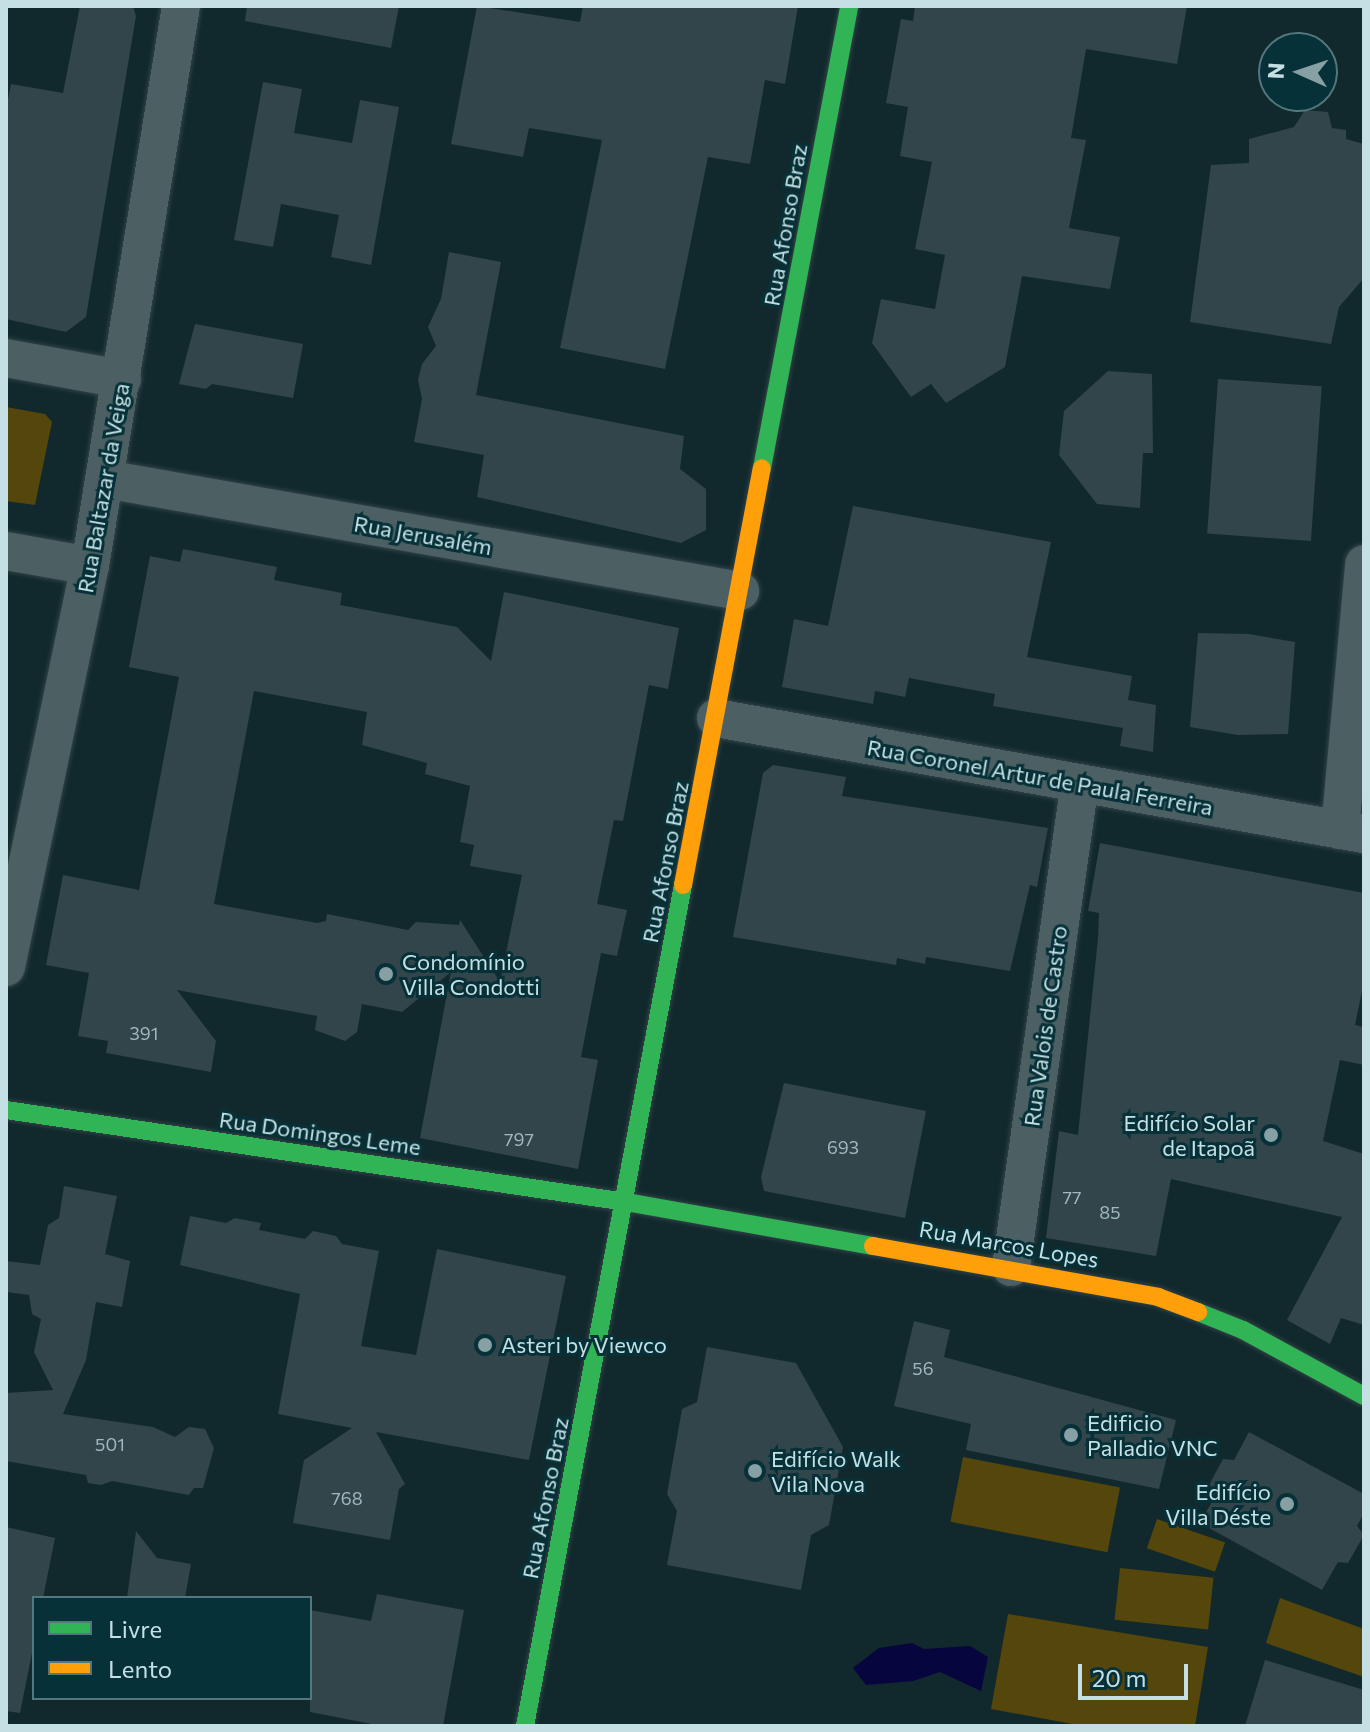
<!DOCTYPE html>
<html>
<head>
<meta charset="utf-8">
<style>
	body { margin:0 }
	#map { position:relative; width:1370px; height:1732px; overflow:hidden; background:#11292d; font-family:Commissioner,sans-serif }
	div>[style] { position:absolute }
	.green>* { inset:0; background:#55460c; transform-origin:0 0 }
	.water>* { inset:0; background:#06053d }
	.building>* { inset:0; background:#31454b; transform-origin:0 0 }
	.roads { filter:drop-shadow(0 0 2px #324346) drop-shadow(0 0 2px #324346) }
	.street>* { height:38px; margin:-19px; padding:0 19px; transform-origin:19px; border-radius:19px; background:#4c6064 }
	.fast>* { height:18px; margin:-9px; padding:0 9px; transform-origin:9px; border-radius:9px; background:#30b455 }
	.slow>* { height:18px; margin:-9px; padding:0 9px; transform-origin:9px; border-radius:9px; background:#ff9f0a }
	.dots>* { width:22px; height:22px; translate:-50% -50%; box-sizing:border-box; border:4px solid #063138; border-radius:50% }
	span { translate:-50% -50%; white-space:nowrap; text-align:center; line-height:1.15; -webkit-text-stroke:6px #063138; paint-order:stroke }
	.number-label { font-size:18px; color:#a0b9be }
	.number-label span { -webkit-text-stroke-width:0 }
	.street-label { font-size:22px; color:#c5e0e4 }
	.poi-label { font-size:22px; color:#c5e0e4 }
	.left { translate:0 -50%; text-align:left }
	.right { translate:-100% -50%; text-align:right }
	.frame { position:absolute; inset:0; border:8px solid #c5e0e4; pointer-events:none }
	.legend { position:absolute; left:32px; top:1596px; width:280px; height:104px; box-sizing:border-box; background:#063138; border:2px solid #52777d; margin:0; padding:10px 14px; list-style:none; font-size:24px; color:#c5e0e4 }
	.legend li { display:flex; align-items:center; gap:16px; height:40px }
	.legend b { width:40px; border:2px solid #52777d }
	.north { position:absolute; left:1258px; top:32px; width:80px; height:80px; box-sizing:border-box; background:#063138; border:2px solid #52777d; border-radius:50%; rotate:273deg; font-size:22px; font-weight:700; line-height:32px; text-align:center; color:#c5e0e4 }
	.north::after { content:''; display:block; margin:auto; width:28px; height:36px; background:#86a0a4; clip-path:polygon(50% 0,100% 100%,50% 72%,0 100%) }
	.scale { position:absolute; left:1078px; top:1664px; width:110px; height:36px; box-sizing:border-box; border:4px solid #c5e0e4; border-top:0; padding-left:10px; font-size:24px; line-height:28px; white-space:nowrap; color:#c5e0e4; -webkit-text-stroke:6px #063138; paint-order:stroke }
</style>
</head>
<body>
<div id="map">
	<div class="green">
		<div style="clip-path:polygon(6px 407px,45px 414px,52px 422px,35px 505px,6px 501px)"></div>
		<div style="left:963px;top:1457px;width:160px;height:66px;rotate:11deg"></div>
		<div style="left:1157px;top:1519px;width:72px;height:31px;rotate:19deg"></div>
		<div style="left:1120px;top:1568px;width:94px;height:52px;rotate:6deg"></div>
		<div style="clip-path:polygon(1280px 1598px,1364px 1629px,1364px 1677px,1266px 1643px)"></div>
		<div style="clip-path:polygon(1008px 1614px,1208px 1647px,1195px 1726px,1083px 1726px,991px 1709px)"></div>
	</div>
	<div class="water">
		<div style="clip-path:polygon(912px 1643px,924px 1649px,970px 1646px,988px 1657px,981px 1691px,940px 1672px,913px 1681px,866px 1685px,853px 1668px,879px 1648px)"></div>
	</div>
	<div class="building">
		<div style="clip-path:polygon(80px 6px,133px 6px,136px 16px,86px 317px,66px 332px,6px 319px,6px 110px,11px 84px,63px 93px)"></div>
		<div style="clip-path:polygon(247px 6px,399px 6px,391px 48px,245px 21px)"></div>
		<div style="clip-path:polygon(477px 6px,580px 22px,583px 6px,798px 6px,785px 84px,765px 80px,750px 164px,708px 157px,665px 369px,560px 348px,602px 140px,529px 128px,523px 157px,451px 144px)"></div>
		<div style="clip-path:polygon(915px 6px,1187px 6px,1177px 64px,1086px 49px,1071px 138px,1086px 140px,1069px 228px,1120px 237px,1110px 289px,1022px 276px,1005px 367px,946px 403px,931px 384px,911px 397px,872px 343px,881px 299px,935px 309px,945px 255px,915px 249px,932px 162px,900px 156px,908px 107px,886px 103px,901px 19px,913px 21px)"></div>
		<div style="clip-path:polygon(263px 82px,302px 89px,294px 133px,352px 143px,360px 100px,399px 107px,371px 265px,331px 257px,339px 215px,281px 204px,273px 247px,234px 240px)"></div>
		<div style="clip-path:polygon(1305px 110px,1328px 112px,1332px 128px,1346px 130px,1346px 139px,1364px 144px,1364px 278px,1339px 307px,1331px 344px,1190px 322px,1211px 165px,1249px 163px,1249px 139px,1294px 127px)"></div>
		<div style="clip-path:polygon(449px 252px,501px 262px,476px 395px,684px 436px,680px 469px,706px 489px,706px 530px,681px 543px,477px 497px,484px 455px,414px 442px,422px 399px,418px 380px,422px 364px,436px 346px,428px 327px,441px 299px)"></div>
		<div style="clip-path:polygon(195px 324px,303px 344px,293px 398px,212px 384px,206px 389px,179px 384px)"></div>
		<div style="clip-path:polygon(1108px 371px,1152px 374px,1153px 453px,1143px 453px,1140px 508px,1097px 504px,1059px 455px,1064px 411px)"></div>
		<div style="left:1218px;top:379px;width:104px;height:155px;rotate:4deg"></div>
		<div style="clip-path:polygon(853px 506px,1051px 542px,1027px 657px,1132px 676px,1128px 700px,1156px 705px,1153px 752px,1120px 746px,1123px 728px,993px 706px,995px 694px,909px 678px,905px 697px,875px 691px,873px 704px,782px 687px,794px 619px,828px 626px)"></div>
		<div style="clip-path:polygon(evenodd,183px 549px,277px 567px,274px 580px,342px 593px,340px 605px,457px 627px,491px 661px,504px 592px,679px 628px,668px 689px,649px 685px,623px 821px,614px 820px,597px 904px,627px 910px,617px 956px,601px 953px,581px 1057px,598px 1060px,578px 1169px,420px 1138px,451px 972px,402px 1012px,362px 1004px,357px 1032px,345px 1041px,315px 1030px,317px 1016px,177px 990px,216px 1041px,211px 1072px,106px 1053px,108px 1041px,78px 1036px,89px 973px,46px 965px,63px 875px,139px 890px,179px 677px,129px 667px,150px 556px,180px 562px,183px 549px,254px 691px,367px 712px,362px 745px,427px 763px,425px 774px,470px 786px,460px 842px,474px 845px,470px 866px,522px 875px,500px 982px,460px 920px,459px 925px,416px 922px,408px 930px,327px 914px,326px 921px,317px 923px,214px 904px,254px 691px)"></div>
		<div style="clip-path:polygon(1198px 633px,1249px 634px,1295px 642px,1288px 734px,1238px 735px,1190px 727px)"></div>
		<div style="clip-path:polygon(773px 765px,846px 777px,842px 796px,1048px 828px,1037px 887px,1030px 885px,1010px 971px,926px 957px,925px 964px,897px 958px,896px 965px,733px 937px,763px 773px)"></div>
		<div style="clip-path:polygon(1100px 843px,1364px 893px,1364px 982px,1355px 1025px,1364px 1027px,1364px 1065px,1340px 1060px,1323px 1141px,1364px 1154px,1364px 1325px,1341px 1318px,1330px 1344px,1287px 1320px,1342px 1217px,1171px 1179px,1156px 1256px,1046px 1238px,1059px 1131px,1078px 1135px,1098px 938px,1099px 913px,1088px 911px)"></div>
		<div style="clip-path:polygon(784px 1083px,926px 1111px,905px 1218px,764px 1191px,761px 1177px)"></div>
		<div style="clip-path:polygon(64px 1186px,117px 1196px,105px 1254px,130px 1261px,122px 1307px,96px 1302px,86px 1360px,63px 1414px,153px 1427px,175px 1437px,189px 1427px,205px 1429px,214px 1448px,203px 1488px,194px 1488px,189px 1495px,112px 1481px,101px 1485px,88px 1483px,86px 1475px,6px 1461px,6px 1393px,53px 1390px,34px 1352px,41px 1319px,32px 1314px,29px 1295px,6px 1292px,6px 1261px,40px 1265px,48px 1225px,59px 1218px)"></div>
		<div style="clip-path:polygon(190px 1216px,226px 1223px,235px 1218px,261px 1223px,259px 1230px,305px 1239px,313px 1231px,336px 1236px,342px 1244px,379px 1251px,361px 1346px,416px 1355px,437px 1249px,566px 1276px,529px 1460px,376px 1432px,405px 1484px,399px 1489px,390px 1540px,293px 1523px,304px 1460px,352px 1428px,278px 1414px,300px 1294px,180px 1265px)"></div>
		<div style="clip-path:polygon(914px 1321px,950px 1330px,944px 1357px,1176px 1420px,1159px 1489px,966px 1450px,971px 1424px,894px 1406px)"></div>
		<div style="clip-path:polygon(707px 1347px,796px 1363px,843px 1447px,829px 1525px,811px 1535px,801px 1590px,667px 1565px,677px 1511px,667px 1494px,682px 1409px,697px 1402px)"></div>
		<div style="clip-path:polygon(1249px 1432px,1364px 1494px,1364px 1513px,1357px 1526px,1364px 1535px,1348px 1563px,1338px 1562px,1322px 1590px,1200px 1523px,1213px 1500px,1202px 1498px,1223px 1459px,1234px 1460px)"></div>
		<div style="clip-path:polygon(6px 1527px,55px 1538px,43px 1598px,34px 1598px,34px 1643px,20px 1713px,6px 1711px)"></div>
		<div style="clip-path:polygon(136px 1531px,157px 1558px,191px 1564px,185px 1598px,127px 1598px)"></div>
		<div style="clip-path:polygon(377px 1594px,464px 1610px,443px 1726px,382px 1726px,310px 1712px,310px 1610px,371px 1621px)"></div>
		<div style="clip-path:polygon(1265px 1660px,1364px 1690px,1364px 1726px,1245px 1726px)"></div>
	</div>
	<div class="roads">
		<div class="street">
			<div style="left:6px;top:358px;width:118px;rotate:10.3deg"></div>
			<div style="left:105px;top:479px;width:645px;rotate:10deg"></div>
			<div style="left:6px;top:551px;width:85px;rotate:10.1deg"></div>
			<div style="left:716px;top:718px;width:658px;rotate:10.15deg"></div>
			<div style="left:1340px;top:830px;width:267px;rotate:-84.8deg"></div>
			<div style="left:6px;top:967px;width:410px;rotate:-78.2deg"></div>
			<div style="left:90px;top:566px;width:567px;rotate:-80.77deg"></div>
			<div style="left:1011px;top:1267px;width:487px;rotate:-81.9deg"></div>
		</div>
		<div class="fast">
			<div style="left:762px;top:468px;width:470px;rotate:-79.3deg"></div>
			<div style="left:6px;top:1110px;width:627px;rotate:8.44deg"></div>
			<div style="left:626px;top:1202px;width:251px;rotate:10.1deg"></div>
			<div style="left:1198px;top:1312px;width:48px;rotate:21.8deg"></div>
			<div style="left:1243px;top:1330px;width:138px;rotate:28.6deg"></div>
			<div style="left:525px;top:1726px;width:856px;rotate:-79.36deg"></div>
		</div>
		<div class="slow">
			<div style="left:683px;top:885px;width:424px;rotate:-79.3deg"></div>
			<div style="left:873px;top:1246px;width:290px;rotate:10.1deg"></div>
			<div style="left:1158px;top:1297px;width:43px;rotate:20.6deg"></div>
		</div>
	</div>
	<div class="dots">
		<div style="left:386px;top:974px;background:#86a0a4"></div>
		<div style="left:1271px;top:1135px;background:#86a0a4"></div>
		<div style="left:485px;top:1345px;background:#86a0a4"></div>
		<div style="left:1071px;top:1435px;background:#86a0a4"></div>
		<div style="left:755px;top:1471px;background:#86a0a4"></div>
		<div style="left:1287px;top:1504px;background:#86a0a4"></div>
	</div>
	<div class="number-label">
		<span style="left:144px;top:1033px">391</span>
		<span style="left:519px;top:1139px">797</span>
		<span style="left:843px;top:1147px">693</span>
		<span style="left:1072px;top:1197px">77</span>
		<span style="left:1110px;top:1212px">85</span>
		<span style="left:923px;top:1368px">56</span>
		<span style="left:110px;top:1444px">501</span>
		<span style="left:347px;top:1498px">768</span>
	</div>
	<div class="street-label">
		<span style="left:785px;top:225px;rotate:-80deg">Rua Afonso Braz</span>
		<span style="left:103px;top:488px;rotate:-80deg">Rua Baltazar da Veiga</span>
		<span style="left:423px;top:535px;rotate:10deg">Rua Jerusalém</span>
		<span style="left:1040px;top:777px;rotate:10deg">Rua Coronel Artur de Paula Ferreira</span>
		<span style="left:665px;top:862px;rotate:-79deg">Rua Afonso Braz</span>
		<span style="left:1045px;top:1026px;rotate:-82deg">Rua Valois de Castro</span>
		<span style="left:320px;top:1133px;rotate:8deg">Rua Domingos Leme</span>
		<span style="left:1009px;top:1244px;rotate:10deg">Rua Marcos Lopes</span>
		<span style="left:545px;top:1498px;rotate:-79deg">Rua Afonso Braz</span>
	</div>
	<div class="poi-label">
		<span class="left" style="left:402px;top:974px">Condomínio<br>Villa Condotti</span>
		<span class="right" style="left:1255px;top:1135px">Edifício Solar<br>de Itapoã</span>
		<span class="left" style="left:501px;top:1345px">Asteri by Viewco</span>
		<span class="left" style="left:1087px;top:1435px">Edificio<br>Palladio VNC</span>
		<span class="left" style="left:771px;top:1471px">Edifício Walk<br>Vila Nova</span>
		<span class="right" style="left:1271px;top:1504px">Edifício<br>Villa Déste</span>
	</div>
	<div class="frame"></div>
	<ul class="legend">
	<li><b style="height:10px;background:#30b455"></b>Livre</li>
	<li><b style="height:10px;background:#ff9f0a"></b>Lento</li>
	</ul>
	<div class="north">N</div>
	<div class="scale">20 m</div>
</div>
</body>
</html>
